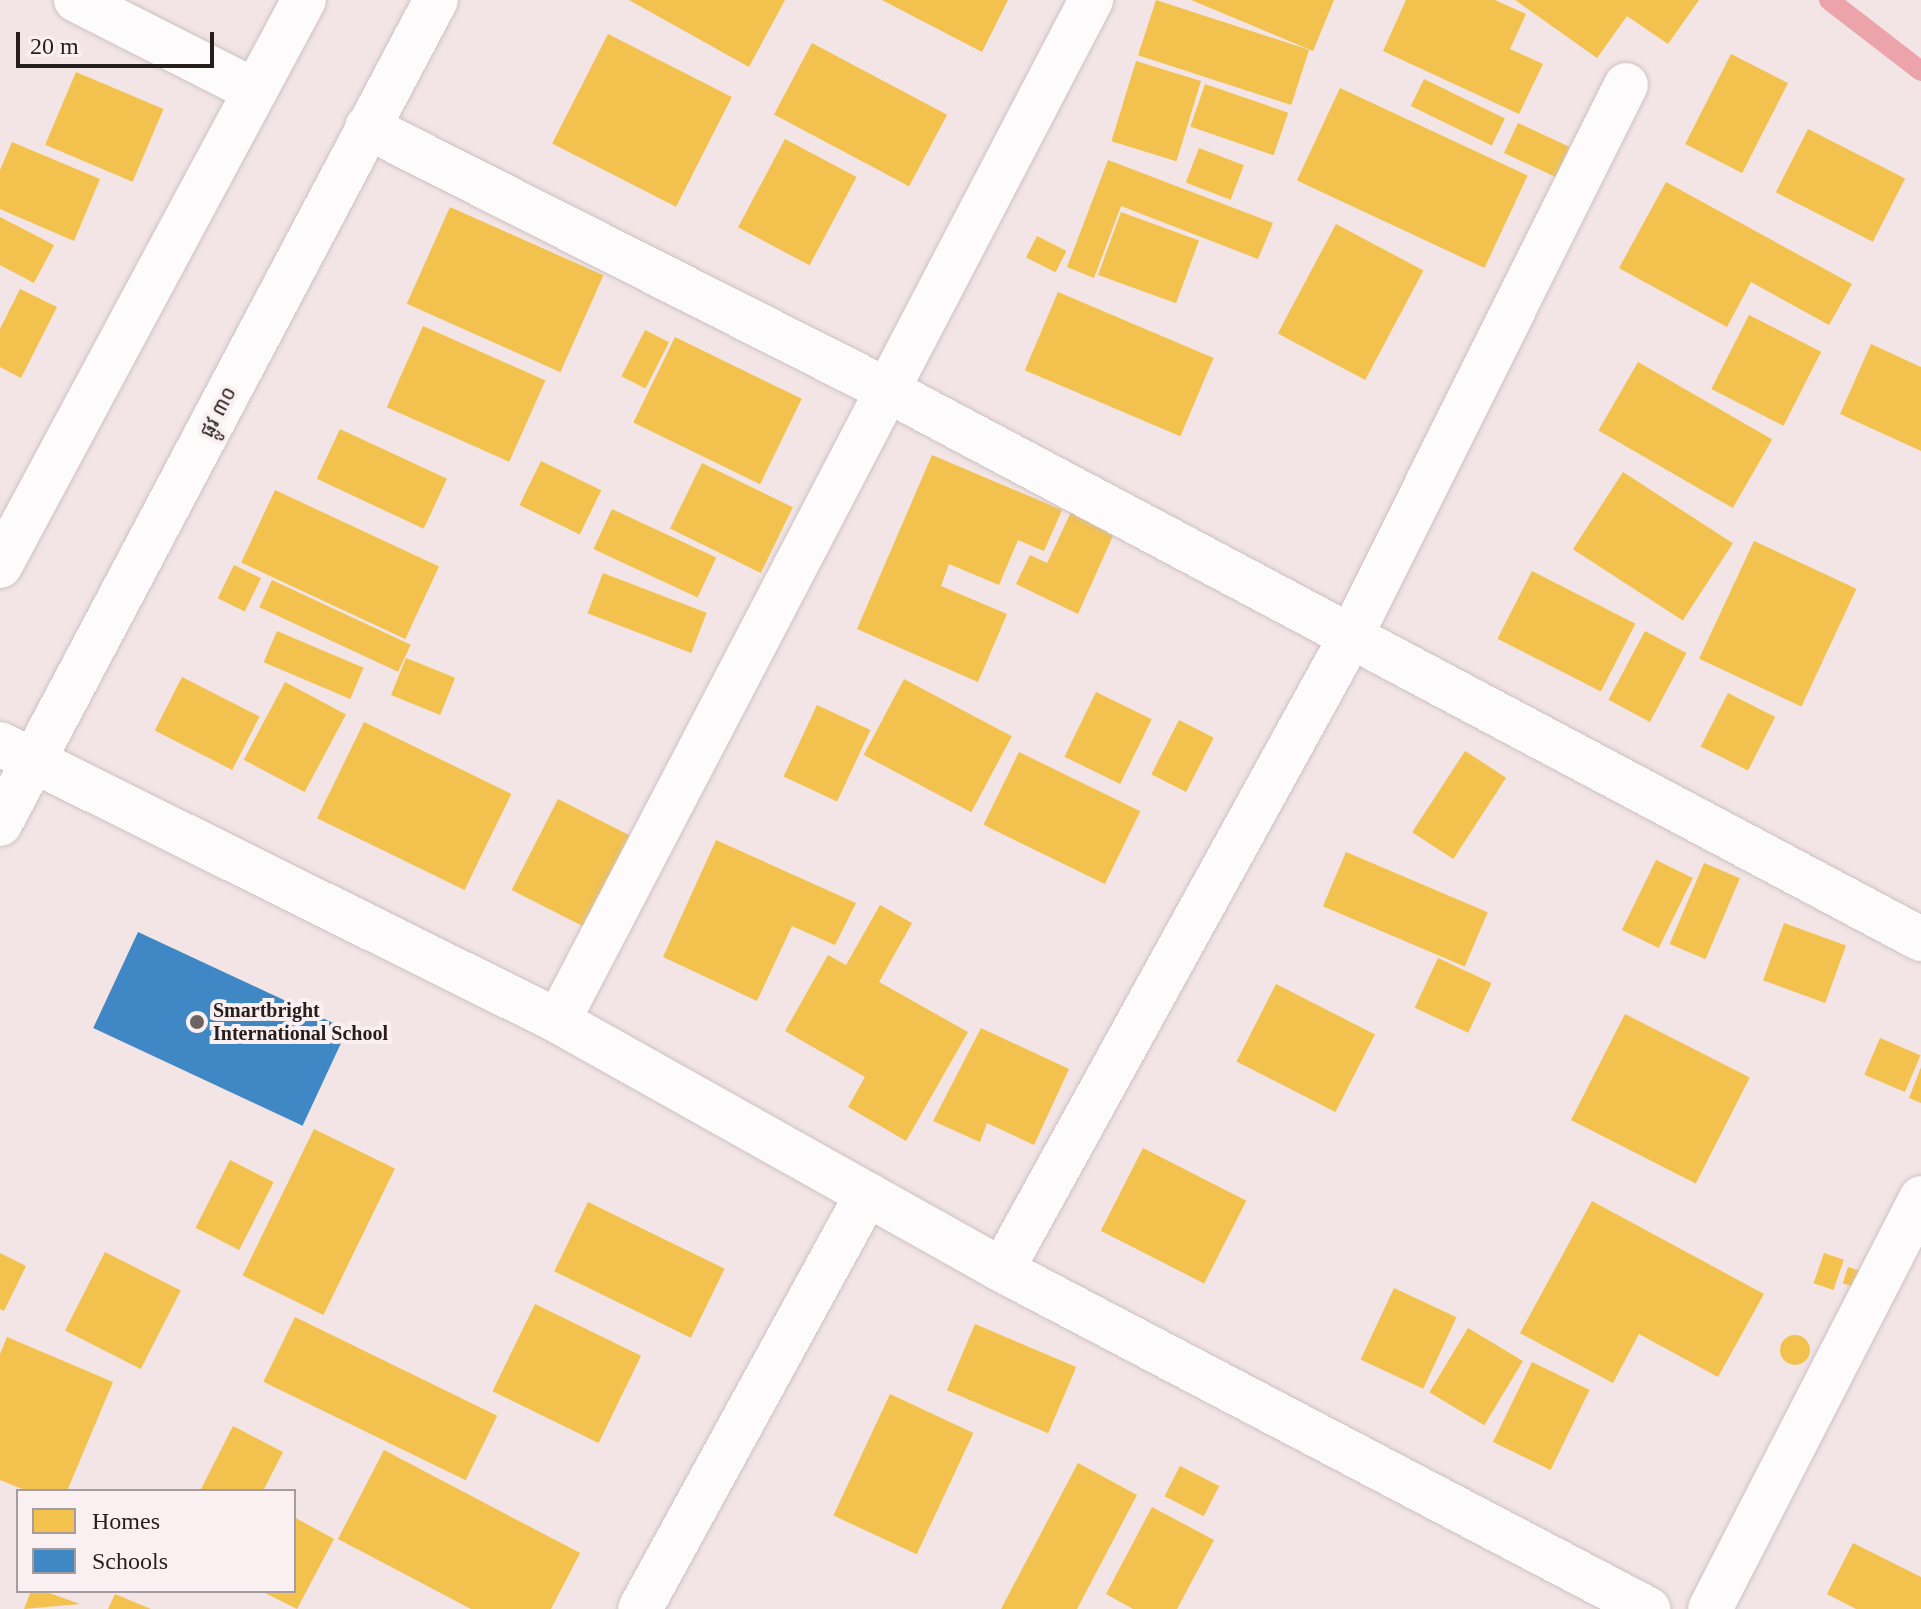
<!DOCTYPE html>
<html>
<head>
<meta charset="utf-8">
<style>
	body { margin:0 }
	#map { position:relative; width:1921px; height:1609px; overflow:hidden; background:#f3e5e6; font-family:"Times New Roman","Noto Sans Khmer",serif }
	div>[style] { position:absolute }
	.homes>* { inset:0; background:#f2c14e; transform-origin:0 0 }
	.round { border-radius:50% }
	.schools>* { inset:0; background:#3f88c5; transform-origin:0 0 }
	.stream>* { height:20px; margin:-10px; padding:0 10px; transform-origin:10px; border-radius:10px; background:#eda3aa }
	.roads { filter:drop-shadow(0 0 2px #cdc2c2) drop-shadow(0 0 2px #cdc2c2) }
	.minor>* { height:44px; margin:-22px; padding:0 22px; transform-origin:22px; border-radius:22px; background:#fdfbfb }
	.dots>* { width:22px; height:22px; translate:-50% -50%; box-sizing:border-box; border:4px solid #fbf0f1; border-radius:50% }
	span { translate:-50% -50%; white-space:nowrap; text-align:center; line-height:1.15; -webkit-text-stroke:8px #fbf0f1; paint-order:stroke }
	.street-label { font-size:20px; color:#261d1d }
	.poi-label { font-size:20px; color:#261d1d; font-weight:700 }
	.left { translate:0 -50%; text-align:left }
	.legend { position:absolute; left:16px; top:1489px; width:280px; height:104px; box-sizing:border-box; background:#fbf0f1; border:2px solid #a69c9c; margin:0; padding:10px 14px; list-style:none; font-size:24px; color:#261d1d }
	.legend li { display:flex; align-items:center; gap:16px; height:40px }
	.legend b { width:40px; border:2px solid #a69c9c }
	.scale { position:absolute; left:16px; top:32px; width:198px; height:36px; box-sizing:border-box; border:4px solid #261d1d; border-top:0; padding-left:10px; font-size:24px; line-height:28px; white-space:nowrap; color:#261d1d; -webkit-text-stroke:6px #fbf0f1; paint-order:stroke }
</style>
</head>
<body>
<div id="map">
	<div class="homes">
		<div style="clip-path:polygon(629px 0,785px 0,749px 67px)"></div>
		<div style="clip-path:polygon(882px 0,1008px 0,982px 52px)"></div>
		<div style="left:1156px;top:0;width:161px;height:58px;rotate:18deg"></div>
		<div style="clip-path:polygon(1191px 0,1334px 0,1313px 51px)"></div>
		<div style="clip-path:polygon(1406px 0,1495px 0,1526px 14px,1510px 49px,1543px 64px,1519px 114px,1383px 51px)"></div>
		<div style="clip-path:polygon(1515px 0,1699px 0,1668px 44px,1627px 16px,1597px 58px)"></div>
		<div style="left:608px;top:34px;width:139px;height:123px;rotate:27deg"></div>
		<div style="left:812px;top:43px;width:153px;height:81px;rotate:28deg"></div>
		<div style="left:1731px;top:54px;width:64px;height:101px;rotate:27deg"></div>
		<div style="left:1136px;top:61px;width:68px;height:84px;rotate:17deg"></div>
		<div style="left:76px;top:72px;width:95px;height:79px;rotate:23deg"></div>
		<div style="left:1424px;top:79px;width:90px;height:30px;rotate:26deg"></div>
		<div style="left:1205px;top:84px;width:88px;height:45px;rotate:19deg"></div>
		<div style="left:1340px;top:88px;width:207px;height:102px;rotate:25deg"></div>
		<div style="left:1518px;top:123px;width:57px;height:33px;rotate:25deg"></div>
		<div style="left:1808px;top:129px;width:109px;height:71px;rotate:27deg"></div>
		<div style="left:785px;top:139px;width:81px;height:100px;rotate:28deg"></div>
		<div style="clip-path:polygon(12px 142px,100px 179px,74px 241px,0 209px,0 170px)"></div>
		<div style="left:1199px;top:148px;width:48px;height:37px;rotate:21deg"></div>
		<div style="clip-path:polygon(1108px 160px,1273px 223px,1258px 259px,1121px 206px,1094px 278px,1067px 267px)"></div>
		<div style="clip-path:polygon(1666px 182px,1852px 284px,1829px 325px,1751px 282px,1727px 327px,1619px 268px)"></div>
		<div style="left:450px;top:207px;width:168px;height:106px;rotate:24deg"></div>
		<div style="left:1121px;top:212px;width:83px;height:67px;rotate:20deg"></div>
		<div style="clip-path:polygon(0 217px,54px 245px,34px 283px,0 265px)"></div>
		<div style="left:1336px;top:224px;width:99px;height:124px;rotate:28deg"></div>
		<div style="left:1037px;top:236px;width:33px;height:24px;rotate:27deg"></div>
		<div style="clip-path:polygon(20px 289px,57px 307px,21px 378px,0 367px,0 329px)"></div>
		<div style="left:1058px;top:292px;width:169px;height:85px;rotate:23deg"></div>
		<div style="left:1749px;top:315px;width:81px;height:83px;rotate:27deg"></div>
		<div style="left:423px;top:326px;width:134px;height:89px;rotate:24deg"></div>
		<div style="left:645px;top:330px;width:27px;height:52px;rotate:27deg"></div>
		<div style="left:675px;top:337px;width:141px;height:95px;rotate:26deg"></div>
		<div style="clip-path:polygon(1871px 344px,1921px 367px,1921px 451px,1840px 414px)"></div>
		<div style="left:1638px;top:362px;width:155px;height:79px;rotate:30deg"></div>
		<div style="left:340px;top:429px;width:118px;height:55px;rotate:25deg"></div>
		<div style="clip-path:polygon(932px 455px,1062px 510px,1044px 551px,1018px 540px,999px 585px,949px 564px,941px 586px,1007px 614px,978px 682px,857px 629px)"></div>
		<div style="left:541px;top:461px;width:67px;height:49px;rotate:26deg"></div>
		<div style="left:702px;top:463px;width:101px;height:73px;rotate:26deg"></div>
		<div style="left:1623px;top:472px;width:131px;height:92px;rotate:33deg"></div>
		<div style="left:275px;top:490px;width:181px;height:80px;rotate:25deg"></div>
		<div style="clip-path:polygon(1073px 508px,1116px 529px,1078px 614px,1016px 584px,1030px 555px,1047px 563px)"></div>
		<div style="left:612px;top:509px;width:115px;height:44px;rotate:25deg"></div>
		<div style="left:1754px;top:541px;width:113px;height:130px;rotate:25deg"></div>
		<div style="left:234px;top:565px;width:30px;height:37px;rotate:26deg"></div>
		<div style="left:1532px;top:571px;width:116px;height:76px;rotate:27deg"></div>
		<div style="left:603px;top:573px;width:111px;height:43px;rotate:21deg"></div>
		<div style="left:272px;top:580px;width:153px;height:30px;rotate:25deg"></div>
		<div style="left:277px;top:631px;width:94px;height:34px;rotate:23deg"></div>
		<div style="left:1645px;top:631px;width:47px;height:78px;rotate:28deg"></div>
		<div style="left:406px;top:658px;width:53px;height:40px;rotate:22deg"></div>
		<div style="left:182px;top:677px;width:87px;height:60px;rotate:27deg"></div>
		<div style="left:904px;top:679px;width:122px;height:86px;rotate:28deg"></div>
		<div style="left:285px;top:682px;width:69px;height:88px;rotate:28deg"></div>
		<div style="left:1096px;top:692px;width:62px;height:72px;rotate:26deg"></div>
		<div style="left:1728px;top:693px;width:53px;height:60px;rotate:27deg"></div>
		<div style="left:817px;top:705px;width:59px;height:79px;rotate:25deg"></div>
		<div style="left:1179px;top:720px;width:39px;height:61px;rotate:27deg"></div>
		<div style="left:364px;top:722px;width:164px;height:107px;rotate:26deg"></div>
		<div style="left:1465px;top:751px;width:49px;height:97px;rotate:33deg"></div>
		<div style="left:1019px;top:752px;width:135px;height:81px;rotate:26deg"></div>
		<div style="left:558px;top:799px;width:80px;height:102px;rotate:27deg"></div>
		<div style="clip-path:polygon(716px 840px,856px 903px,835px 945px,792px 926px,757px 1001px,663px 957px)"></div>
		<div style="left:1346px;top:852px;width:154px;height:59px;rotate:23deg"></div>
		<div style="left:1656px;top:860px;width:41px;height:78px;rotate:26deg"></div>
		<div style="left:1704px;top:863px;width:39px;height:88px;rotate:23deg"></div>
		<div style="clip-path:polygon(880px 905px,912px 923px,879px 982px,968px 1032px,906px 1141px,848px 1107px,865px 1077px,785px 1031px,828px 955px,846px 965px)"></div>
		<div style="left:1784px;top:923px;width:66px;height:61px;rotate:20deg"></div>
		<div style="left:1438px;top:958px;width:59px;height:55px;rotate:25deg"></div>
		<div style="left:1276px;top:984px;width:111px;height:87px;rotate:27deg"></div>
		<div style="left:1625px;top:1014px;width:140px;height:119px;rotate:27deg"></div>
		<div style="clip-path:polygon(981px 1028px,1069px 1069px,1034px 1145px,987px 1123px,980px 1142px,933px 1121px)"></div>
		<div style="left:1880px;top:1038px;width:44px;height:40px;rotate:23deg"></div>
		<div style="clip-path:polygon(1921px 1067px,1921px 1103px,1909px 1098px)"></div>
		<div style="left:314px;top:1129px;width:90px;height:163px;rotate:26deg"></div>
		<div style="left:1143px;top:1148px;width:116px;height:93px;rotate:27deg"></div>
		<div style="left:230px;top:1160px;width:49px;height:76px;rotate:27deg"></div>
		<div style="clip-path:polygon(1592px 1201px,1764px 1294px,1718px 1377px,1639px 1334px,1613px 1383px,1520px 1333px)"></div>
		<div style="left:588px;top:1202px;width:152px;height:77px;rotate:26deg"></div>
		<div style="left:105px;top:1252px;width:85px;height:88px;rotate:27deg"></div>
		<div style="clip-path:polygon(0 1253px,26px 1266px,4px 1311px,0 1309px)"></div>
		<div style="left:1824px;top:1253px;width:21px;height:32px;rotate:19deg"></div>
		<div style="left:1848px;top:1267px;width:23px;height:17px;rotate:18deg"></div>
		<div style="left:1394px;top:1288px;width:69px;height:79px;rotate:25deg"></div>
		<div style="left:535px;top:1304px;width:118px;height:97px;rotate:26deg"></div>
		<div style="left:295px;top:1317px;width:225px;height:72px;rotate:26deg"></div>
		<div style="left:975px;top:1324px;width:110px;height:72px;rotate:23deg"></div>
		<div style="left:1468px;top:1328px;width:64px;height:75px;rotate:31deg"></div>
		<div class="round" style="left:1780px;top:1335px;width:30px;height:30px"></div>
		<div style="clip-path:polygon(7px 1337px,113px 1382px,67px 1491px,27px 1491px,0 1480px,0 1354px)"></div>
		<div style="left:1532px;top:1362px;width:64px;height:89px;rotate:26deg"></div>
		<div style="left:890px;top:1394px;width:92px;height:134px;rotate:25deg"></div>
		<div style="clip-path:polygon(233px 1426px,283px 1452px,263px 1491px,200px 1491px)"></div>
		<div style="clip-path:polygon(384px 1450px,580px 1553px,551px 1609px,471px 1609px,338px 1539px)"></div>
		<div style="clip-path:polygon(1078px 1463px,1137px 1495px,1077px 1609px,1001px 1609px)"></div>
		<div style="left:1180px;top:1466px;width:44px;height:34px;rotate:27deg"></div>
		<div style="clip-path:polygon(1152px 1507px,1214px 1540px,1177px 1609px,1133px 1609px,1106px 1594px)"></div>
		<div style="clip-path:polygon(294px 1517px,334px 1539px,297px 1609px,261px 1591px,294px 1591px)"></div>
		<div style="clip-path:polygon(1853px 1543px,1921px 1577px,1921px 1609px,1856px 1609px,1827px 1594px)"></div>
		<div style="clip-path:polygon(31px 1591px,44px 1591px,80px 1604px,24px 1609px)"></div>
		<div style="clip-path:polygon(115px 1594px,151px 1609px,108px 1609px)"></div>
	</div>
	<div class="schools">
		<div style="left:138px;top:932px;width:231px;height:106px;rotate:25deg"></div>
	</div>
	<div class="stream">
		<div style="left:1829px;top:0;width:116px;rotate:37.7deg"></div>
	</div>
	<div class="roads">
		<div class="minor">
			<div style="left:76px;top:0;width:201px;rotate:26.9deg"></div>
			<div style="left:367px;top:127px;width:583px;rotate:26.83deg"></div>
			<div style="left:887px;top:390px;width:1171px;rotate:27.97deg"></div>
			<div style="left:0;top:566px;width:642px;rotate:-61.76deg"></div>
			<div style="left:0;top:744px;width:623px;rotate:26.4deg"></div>
			<div style="left:558px;top:1021px;width:509px;rotate:29.28deg"></div>
			<div style="left:1002px;top:1270px;width:730px;rotate:27.69deg"></div>
			<div style="left:0;top:824px;width:932px;rotate:-62.12deg"></div>
			<div style="left:558px;top:1021px;width:1152px;rotate:-62.43deg"></div>
			<div style="left:1002px;top:1270px;width:721px;rotate:-61.16deg"></div>
			<div style="left:1350px;top:638px;width:618px;rotate:-63.48deg"></div>
			<div style="left:640px;top:1609px;width:473px;rotate:-61.3deg"></div>
			<div style="left:1710px;top:1609px;width:462px;rotate:-62.8deg"></div>
		</div>
	</div>
	<div class="dots">
		<div style="left:197px;top:1022px;background:#6e6363"></div>
	</div>
	<div class="street-label">
		<span style="left:218px;top:412px;rotate:-62deg">ផ្លូវ ៣០</span>
	</div>
	<div class="poi-label">
		<span class="left" style="left:213px;top:1022px">Smartbright<br>International School</span>
	</div>
	<ul class="legend">
	<li><b style="height:22px;background:#f2c14e"></b>Homes</li>
	<li><b style="height:22px;background:#3f88c5"></b>Schools</li>
	</ul>
	<div class="scale">20 m</div>
</div>
</body>
</html>
